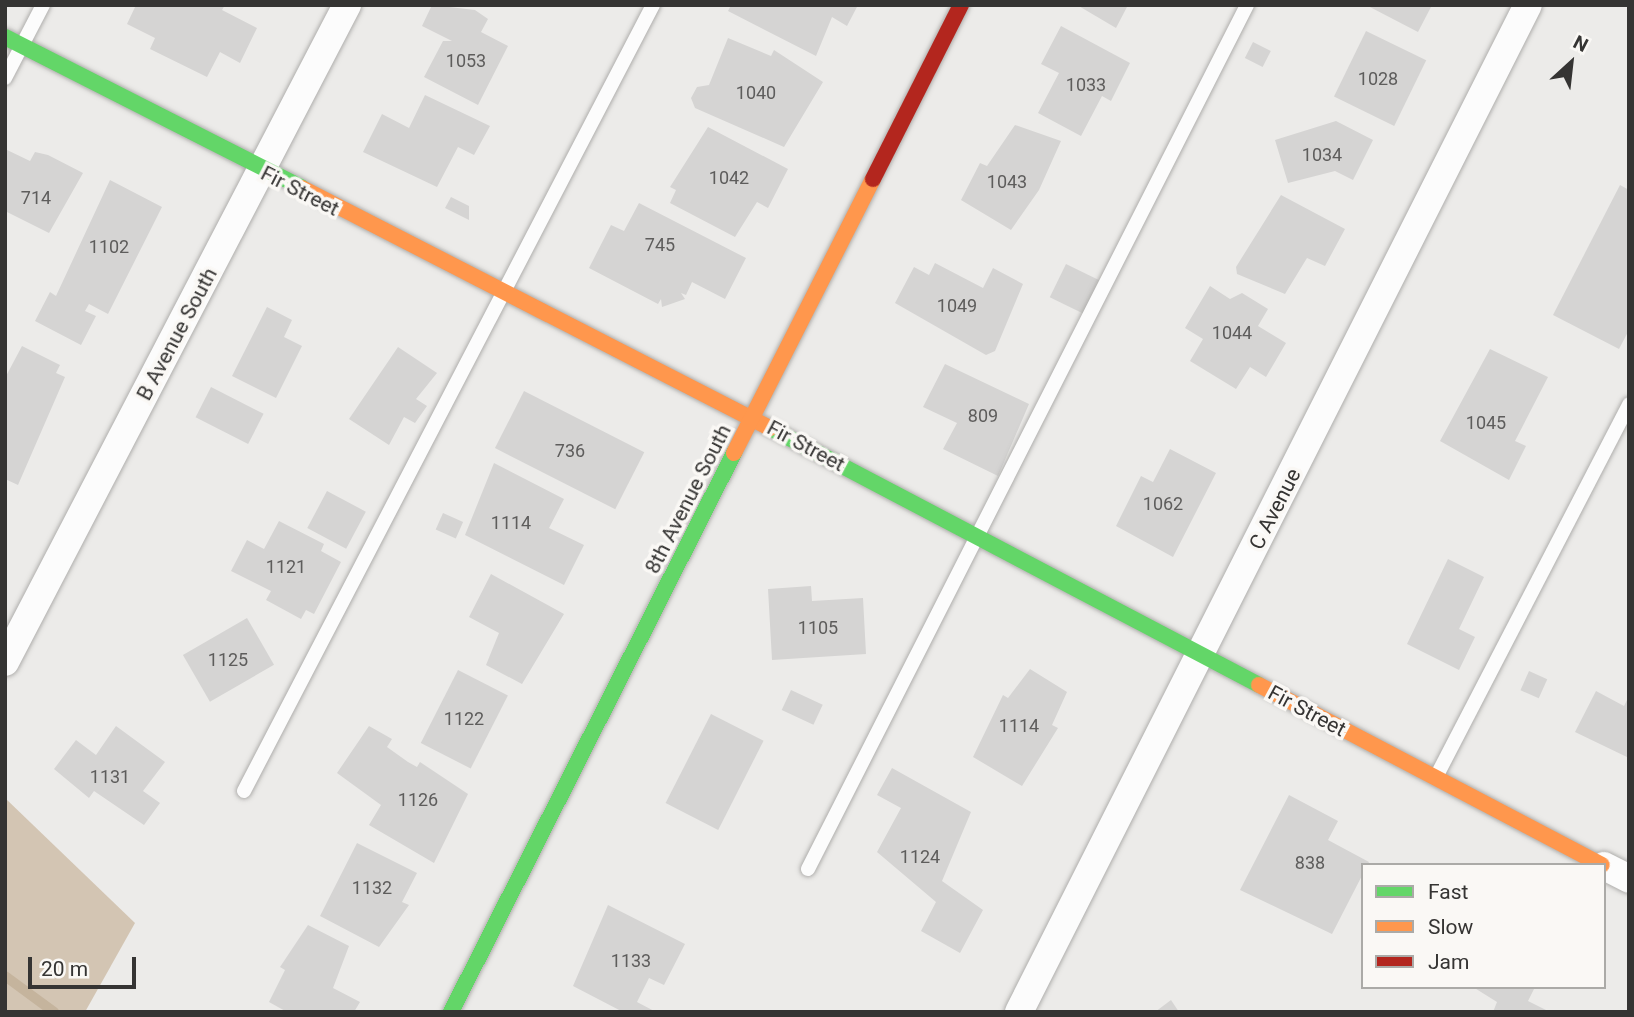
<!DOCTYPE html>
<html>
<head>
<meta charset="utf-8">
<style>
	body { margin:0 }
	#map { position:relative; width:1634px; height:1017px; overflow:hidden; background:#ecebe9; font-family:Roboto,sans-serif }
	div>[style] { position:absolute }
	.forest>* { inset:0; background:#d3c5b3 }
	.stream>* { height:10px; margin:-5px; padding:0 5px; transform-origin:5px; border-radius:5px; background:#c5b49d }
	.building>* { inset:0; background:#d5d4d3; transform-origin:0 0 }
	.roads { filter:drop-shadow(0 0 2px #afaeac) drop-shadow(0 0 2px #afaeac) }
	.lane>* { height:14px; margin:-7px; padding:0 7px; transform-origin:7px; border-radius:7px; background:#fcfcfc }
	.street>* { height:28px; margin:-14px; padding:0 14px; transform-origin:14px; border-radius:14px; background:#fcfcfc }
	.fast>* { height:16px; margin:-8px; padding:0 8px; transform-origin:8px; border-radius:8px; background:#63d668 }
	.slow>* { height:16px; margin:-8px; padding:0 8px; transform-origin:8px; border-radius:8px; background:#ff974d }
	.jam>* { height:16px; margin:-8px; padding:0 8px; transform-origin:8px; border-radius:8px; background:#b3261e }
	span { translate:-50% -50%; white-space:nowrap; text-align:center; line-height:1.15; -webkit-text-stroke:7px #faf8f5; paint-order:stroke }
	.number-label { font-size:18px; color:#5e5d5c }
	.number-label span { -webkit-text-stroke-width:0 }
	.street-label { font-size:21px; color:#353433 }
	.frame { position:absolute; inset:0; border:7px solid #353433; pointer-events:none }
	.legend { position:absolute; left:1361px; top:863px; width:245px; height:126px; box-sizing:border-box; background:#faf8f5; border:2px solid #abaaa7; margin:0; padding:9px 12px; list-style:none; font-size:21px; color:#353433 }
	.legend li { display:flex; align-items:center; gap:14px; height:35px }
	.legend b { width:35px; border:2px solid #abaaa7 }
	.north { position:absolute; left:1536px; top:28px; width:70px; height:70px; -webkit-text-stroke:5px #faf8f5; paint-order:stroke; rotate:27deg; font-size:19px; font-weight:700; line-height:28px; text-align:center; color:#353433 }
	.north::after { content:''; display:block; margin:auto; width:24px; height:32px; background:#353433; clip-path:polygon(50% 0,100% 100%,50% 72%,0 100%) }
	.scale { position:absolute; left:28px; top:957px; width:108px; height:32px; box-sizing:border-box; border:4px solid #353433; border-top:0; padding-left:9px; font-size:21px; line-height:24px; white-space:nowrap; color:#353433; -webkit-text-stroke:5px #faf8f5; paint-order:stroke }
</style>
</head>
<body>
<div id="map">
	<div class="forest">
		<div style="clip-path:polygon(5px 798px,135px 923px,85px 1012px,5px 1012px)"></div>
	</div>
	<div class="stream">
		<div style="left:5px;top:976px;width:61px;rotate:36.3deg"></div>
	</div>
	<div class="building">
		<div style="clip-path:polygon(136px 5px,225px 5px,222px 10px,257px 28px,240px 63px,220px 52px,207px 77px,150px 49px,155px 38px,127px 24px)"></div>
		<div style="clip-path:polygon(432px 5px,475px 10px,488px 19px,481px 32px,508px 46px,478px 105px,424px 77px,443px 41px,452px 41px,422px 26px)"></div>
		<div style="clip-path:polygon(731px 5px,858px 5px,847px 26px,832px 17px,816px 56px,728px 11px)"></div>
		<div style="clip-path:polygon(1077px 5px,1128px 5px,1116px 28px)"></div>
		<div style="clip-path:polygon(1366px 5px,1432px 5px,1418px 32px)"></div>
		<div style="clip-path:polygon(1061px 26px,1130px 63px,1111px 101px,1102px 96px,1081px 136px,1038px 113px,1059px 73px,1041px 64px)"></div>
		<div style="left:1366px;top:31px;width:67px;height:73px;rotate:26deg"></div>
		<div style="clip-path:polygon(728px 38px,771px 56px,774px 50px,823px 82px,784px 147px,695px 108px,691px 98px,697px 87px,709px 85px)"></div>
		<div style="left:1253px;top:42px;width:20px;height:18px;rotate:27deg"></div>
		<div style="clip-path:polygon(425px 95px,490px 126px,474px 155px,458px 147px,437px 187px,363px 152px,382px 114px,409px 128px)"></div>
		<div style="clip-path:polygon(1336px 121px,1373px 140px,1353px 180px,1335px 171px,1288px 183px,1275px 140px)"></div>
		<div style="clip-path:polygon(1015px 125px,1061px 141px,1039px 190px,1011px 230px,961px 200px,980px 163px,987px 166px)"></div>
		<div style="clip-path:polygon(708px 127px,788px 169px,768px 208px,757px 202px,735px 237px,670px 203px,676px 190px,670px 187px)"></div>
		<div style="clip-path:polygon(5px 149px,30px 161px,35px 152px,48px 155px,83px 173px,49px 233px,5px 211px)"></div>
		<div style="clip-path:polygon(110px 180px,162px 207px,108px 314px,89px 304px,85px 311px,96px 316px,81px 345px,35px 321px,50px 292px,56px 296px)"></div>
		<div style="clip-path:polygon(1620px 185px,1629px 190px,1629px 330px,1619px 349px,1553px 315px)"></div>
		<div style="clip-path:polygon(1281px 195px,1345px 229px,1325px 266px,1307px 258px,1285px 294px,1237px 274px,1236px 267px)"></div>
		<div style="clip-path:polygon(451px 197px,469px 206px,469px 220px,445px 208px)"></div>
		<div style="clip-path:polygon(639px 203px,746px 258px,725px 299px,692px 282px,686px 295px,681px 293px,685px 299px,662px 307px,661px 299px,658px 304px,589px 268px,611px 225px,624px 231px)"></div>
		<div style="clip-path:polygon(935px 263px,983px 288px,993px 268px,1023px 284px,995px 351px,986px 355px,895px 303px,914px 267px,929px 275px)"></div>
		<div style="left:1066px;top:264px;width:37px;height:37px;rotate:26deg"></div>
		<div style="clip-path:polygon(1210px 286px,1230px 299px,1242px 293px,1268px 309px,1258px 326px,1286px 343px,1266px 377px,1250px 367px,1236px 389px,1190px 361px,1203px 339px,1185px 328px)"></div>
		<div style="clip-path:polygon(267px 307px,292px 320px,284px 337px,302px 346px,276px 398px,232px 376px)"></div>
		<div style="clip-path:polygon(22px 346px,60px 365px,56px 373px,65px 377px,18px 485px,5px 479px,5px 378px)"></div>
		<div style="clip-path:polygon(398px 347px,437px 373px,416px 399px,427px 406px,415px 423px,404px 417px,389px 445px,349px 419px)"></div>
		<div style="clip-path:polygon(1490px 349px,1548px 377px,1515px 441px,1526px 446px,1509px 480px,1440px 441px)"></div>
		<div style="clip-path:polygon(945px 364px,1029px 404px,998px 476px,943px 449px,957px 423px,923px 407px)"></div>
		<div style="left:211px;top:387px;width:59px;height:34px;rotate:27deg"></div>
		<div style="left:524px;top:391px;width:135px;height:64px;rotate:27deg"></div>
		<div style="clip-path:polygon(1170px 449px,1216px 473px,1173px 557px,1116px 526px,1141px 476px,1153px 482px)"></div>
		<div style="clip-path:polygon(494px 463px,564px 499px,549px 528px,584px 545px,564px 585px,465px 535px)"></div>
		<div style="left:327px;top:491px;width:44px;height:42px;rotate:28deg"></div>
		<div style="left:443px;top:513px;width:22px;height:18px;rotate:24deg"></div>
		<div style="clip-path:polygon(279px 521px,324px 544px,321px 551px,341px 562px,314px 614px,306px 610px,301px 619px,266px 600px,271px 591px,231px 571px,247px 540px,264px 549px)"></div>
		<div style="clip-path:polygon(1448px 559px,1484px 577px,1459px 629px,1475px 637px,1459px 670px,1407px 644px)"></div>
		<div style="clip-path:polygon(491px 574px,564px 614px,522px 684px,486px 665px,499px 633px,469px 617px)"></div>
		<div style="clip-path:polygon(811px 586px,812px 601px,863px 598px,866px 654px,772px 660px,768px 589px)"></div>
		<div style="left:247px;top:618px;width:54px;height:74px;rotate:60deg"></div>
		<div style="clip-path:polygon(1030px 669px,1067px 692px,1052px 725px,1058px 728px,1022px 786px,973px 757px,1003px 695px,1008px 698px)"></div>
		<div style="left:458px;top:670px;width:56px;height:82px;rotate:27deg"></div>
		<div style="left:1529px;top:671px;width:20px;height:21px;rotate:24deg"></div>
		<div style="left:791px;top:690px;width:35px;height:22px;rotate:25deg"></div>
		<div style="clip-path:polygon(1596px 691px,1624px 706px,1629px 696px,1629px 758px,1575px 732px)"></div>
		<div style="left:711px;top:714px;width:59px;height:100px;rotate:27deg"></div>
		<div style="clip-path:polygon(116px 726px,165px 762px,143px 791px,160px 803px,144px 825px,94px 791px,89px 798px,54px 769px,76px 740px,96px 755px)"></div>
		<div style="clip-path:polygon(369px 726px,392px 739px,387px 747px,408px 762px,417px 767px,420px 762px,468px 794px,434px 863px,369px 825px,381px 805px,337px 773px)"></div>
		<div style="clip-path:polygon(892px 768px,971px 812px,942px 881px,983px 910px,960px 953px,921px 931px,936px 902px,877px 852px,901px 808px,877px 795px)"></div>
		<div style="clip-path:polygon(1289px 795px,1338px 821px,1328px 840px,1369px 862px,1332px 934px,1240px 890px)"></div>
		<div style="clip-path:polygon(357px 843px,417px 873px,402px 902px,409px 905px,379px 947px,320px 916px)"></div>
		<div style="clip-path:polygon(608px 905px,685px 944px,664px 985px,649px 978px,637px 1002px,656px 1012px,623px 1012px,573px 986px)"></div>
		<div style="clip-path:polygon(308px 925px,349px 946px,333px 988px,360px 1002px,354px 1012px,287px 1012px,269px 1002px,285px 970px,280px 967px)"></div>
		<div style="clip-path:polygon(1473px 987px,1535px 987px,1528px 1001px,1550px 1012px,1493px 1012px,1497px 1002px)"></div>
		<div style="clip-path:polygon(1171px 1000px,1179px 1012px,1155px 1012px)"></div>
	</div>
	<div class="roads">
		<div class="lane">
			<div style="left:5px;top:78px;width:82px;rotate:-62.5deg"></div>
			<div style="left:1436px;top:777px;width:420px;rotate:-62.6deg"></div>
			<div style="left:244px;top:791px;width:886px;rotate:-62.51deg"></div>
			<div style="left:808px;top:869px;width:969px;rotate:-63.06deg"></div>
		</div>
		<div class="street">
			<div style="left:5px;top:662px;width:741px;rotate:-62.5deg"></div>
			<div style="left:1604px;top:866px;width:28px;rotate:27deg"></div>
			<div style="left:1019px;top:1012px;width:1128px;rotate:-63.19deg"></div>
		</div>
		<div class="fast">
			<div style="left:5px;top:37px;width:333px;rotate:26.9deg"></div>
			<div style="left:770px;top:428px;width:552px;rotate:27.72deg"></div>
			<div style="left:451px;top:1012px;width:627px;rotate:-63.15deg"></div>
		</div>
		<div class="slow">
			<div style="left:302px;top:188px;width:526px;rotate:27.15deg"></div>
			<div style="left:734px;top:453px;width:307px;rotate:-63.1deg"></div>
			<div style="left:1259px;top:685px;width:387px;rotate:27.7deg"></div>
		</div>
		<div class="jam">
			<div style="left:873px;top:179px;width:195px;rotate:-63.2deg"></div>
		</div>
	</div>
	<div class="number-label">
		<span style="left:466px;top:61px">1053</span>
		<span style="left:1378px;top:79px">1028</span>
		<span style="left:1086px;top:85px">1033</span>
		<span style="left:756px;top:93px">1040</span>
		<span style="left:1322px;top:155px">1034</span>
		<span style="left:729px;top:178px">1042</span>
		<span style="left:1007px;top:182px">1043</span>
		<span style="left:36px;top:198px">714</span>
		<span style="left:660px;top:245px">745</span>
		<span style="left:109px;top:247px">1102</span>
		<span style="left:957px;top:306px">1049</span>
		<span style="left:1232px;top:333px">1044</span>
		<span style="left:983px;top:416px">809</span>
		<span style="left:1486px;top:423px">1045</span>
		<span style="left:570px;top:451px">736</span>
		<span style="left:1163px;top:504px">1062</span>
		<span style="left:511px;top:523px">1114</span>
		<span style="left:286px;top:567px">1121</span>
		<span style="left:818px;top:628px">1105</span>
		<span style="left:228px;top:660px">1125</span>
		<span style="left:464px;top:719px">1122</span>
		<span style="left:1019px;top:726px">1114</span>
		<span style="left:110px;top:777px">1131</span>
		<span style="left:418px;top:800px">1126</span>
		<span style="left:920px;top:857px">1124</span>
		<span style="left:1310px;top:863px">838</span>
		<span style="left:372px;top:888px">1132</span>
		<span style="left:631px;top:961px">1133</span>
	</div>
	<div class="street-label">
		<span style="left:300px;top:191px;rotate:27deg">Fir Street</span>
		<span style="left:177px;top:334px;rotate:-62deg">B Avenue South</span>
		<span style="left:806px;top:446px;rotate:28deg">Fir Street</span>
		<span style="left:688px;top:499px;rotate:-63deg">8th Avenue South</span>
		<span style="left:1275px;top:509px;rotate:-63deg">C Avenue</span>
		<span style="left:1307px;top:711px;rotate:28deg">Fir Street</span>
	</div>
	<div class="frame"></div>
	<ul class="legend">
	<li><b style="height:9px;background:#63d668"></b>Fast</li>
	<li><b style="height:9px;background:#ff974d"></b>Slow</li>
	<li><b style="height:9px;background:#b3261e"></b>Jam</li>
	</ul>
	<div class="north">N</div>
	<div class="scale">20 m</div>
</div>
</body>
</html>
